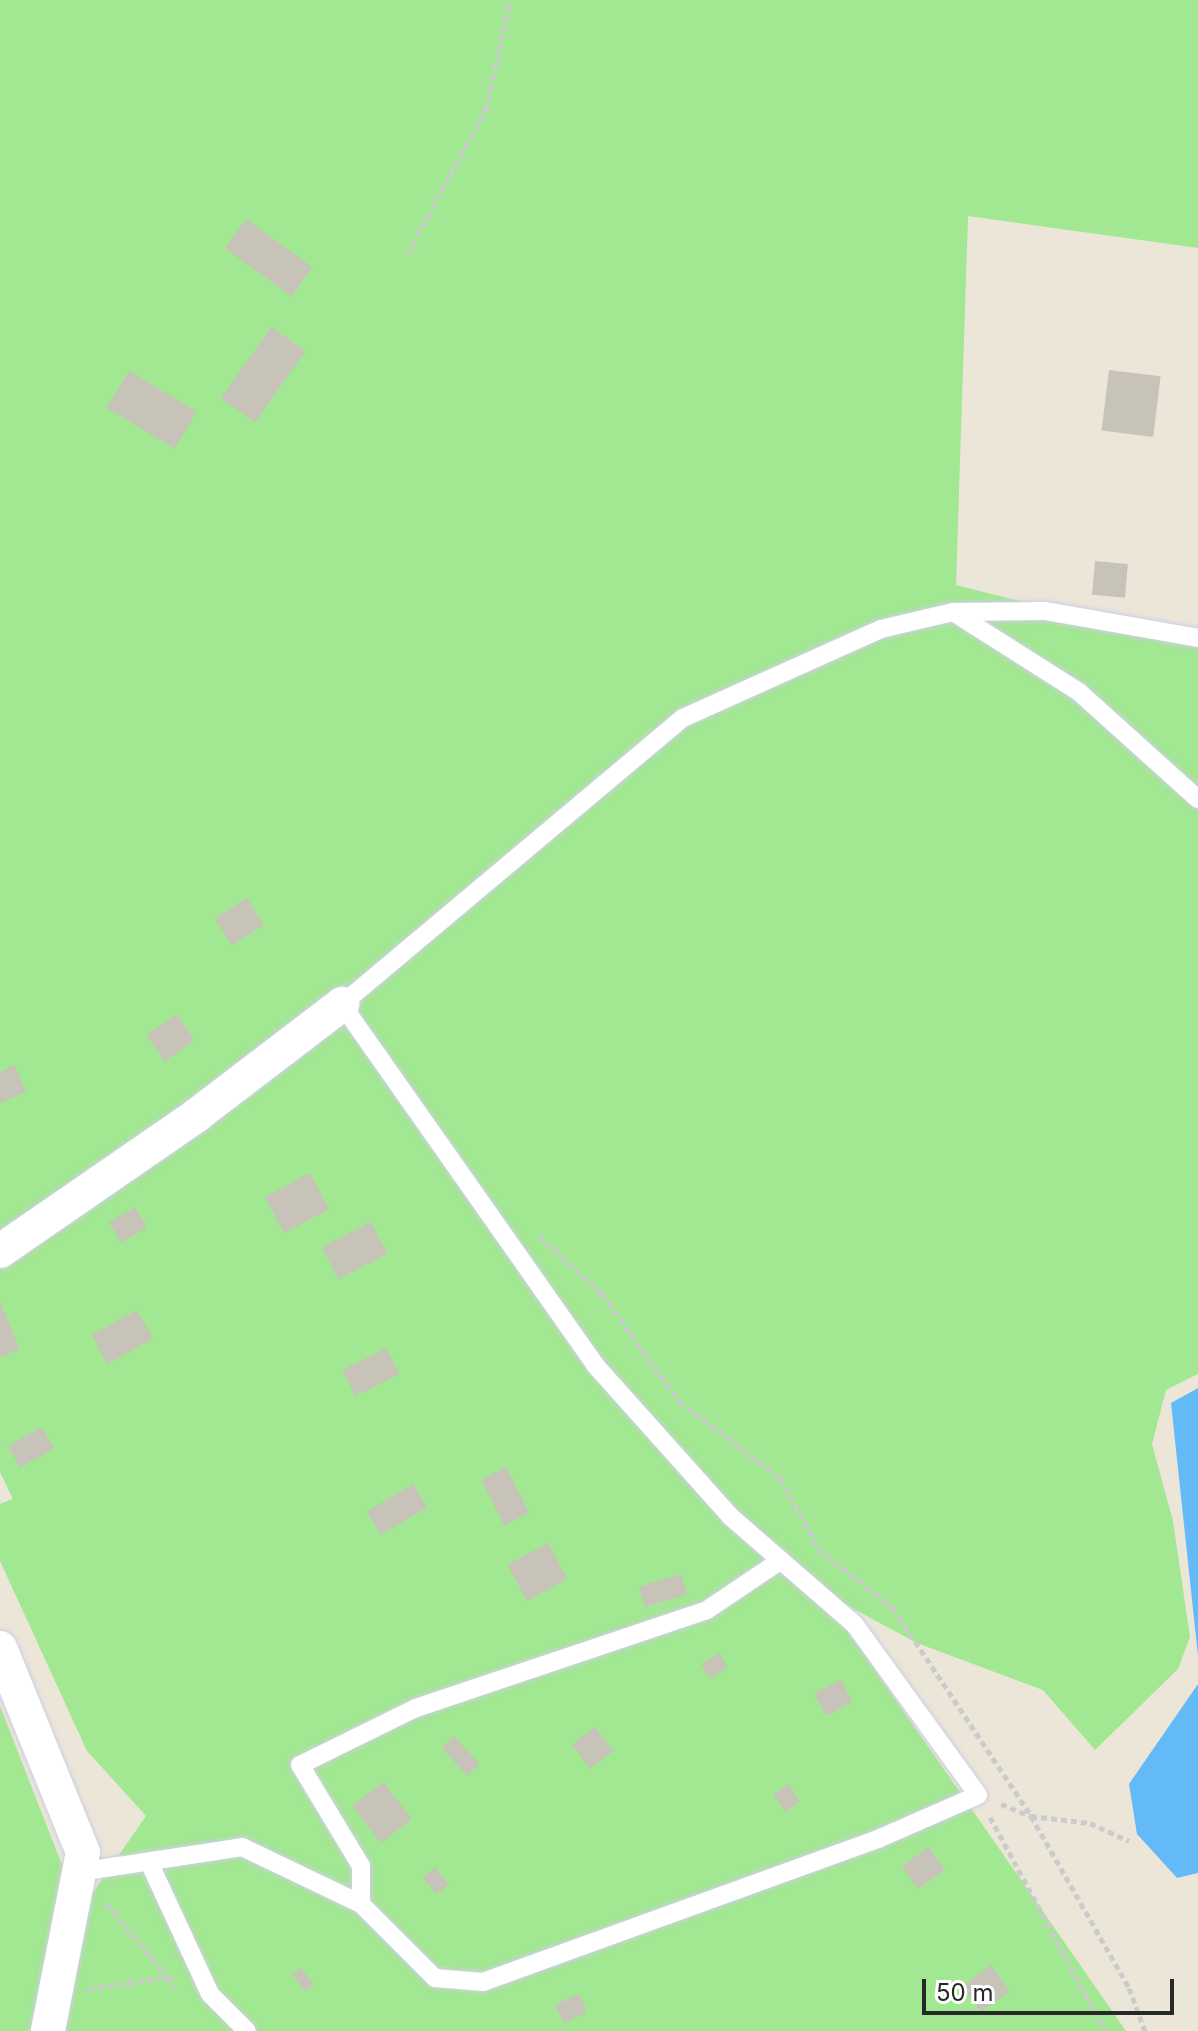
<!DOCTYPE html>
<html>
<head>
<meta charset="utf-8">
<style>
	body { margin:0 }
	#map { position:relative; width:1198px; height:2031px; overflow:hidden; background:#ece6d9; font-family:Inter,sans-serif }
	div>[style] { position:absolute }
	.green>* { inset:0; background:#a2e791 }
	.water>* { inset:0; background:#64baf6 }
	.building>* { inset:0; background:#c7c3b9; transform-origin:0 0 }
	.path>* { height:5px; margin-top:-2.5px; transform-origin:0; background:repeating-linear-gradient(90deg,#cbcbcb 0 6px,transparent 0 10px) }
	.roads { filter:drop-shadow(0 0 2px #cecfe3) drop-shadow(0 0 2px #cecfe3) }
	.lane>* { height:18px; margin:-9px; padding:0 9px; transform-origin:9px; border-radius:9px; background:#fff }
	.street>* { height:34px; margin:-17px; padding:0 17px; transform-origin:17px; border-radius:17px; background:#fff }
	span { translate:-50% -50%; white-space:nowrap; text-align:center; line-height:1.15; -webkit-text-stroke:6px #fff; paint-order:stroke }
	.scale { position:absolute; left:922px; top:1979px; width:252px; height:36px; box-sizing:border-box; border:4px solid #282828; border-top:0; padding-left:10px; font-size:24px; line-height:28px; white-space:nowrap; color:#282828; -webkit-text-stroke:6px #fff; paint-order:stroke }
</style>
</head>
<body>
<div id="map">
	<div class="green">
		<div style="clip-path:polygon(0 0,1198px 0,1198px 248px,968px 216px,956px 585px,1198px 646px,1198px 1374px,1166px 1390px,1152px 1444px,1173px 1521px,1190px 1637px,1178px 1669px,1095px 1750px,1043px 1690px,917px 1643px,820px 1591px,1126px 2031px,0 2031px,0 1706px,80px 1911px,146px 1816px,87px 1751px,0 1561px,0 1504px,13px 1499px,0 1472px)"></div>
	</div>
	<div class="water">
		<div style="clip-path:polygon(1198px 1388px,1198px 1656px,1171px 1403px)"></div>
		<div style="clip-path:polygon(1198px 1684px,1198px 1873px,1177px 1878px,1137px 1834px,1129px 1784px)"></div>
	</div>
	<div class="building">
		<div style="left:246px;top:219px;width:82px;height:36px;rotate:36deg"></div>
		<div style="left:271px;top:327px;width:42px;height:87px;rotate:35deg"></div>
		<div style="left:1109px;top:370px;width:52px;height:61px;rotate:7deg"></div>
		<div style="left:129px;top:371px;width:79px;height:43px;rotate:31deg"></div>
		<div style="left:1095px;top:561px;width:33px;height:34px;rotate:5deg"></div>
		<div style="left:247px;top:898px;width:32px;height:38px;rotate:58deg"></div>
		<div style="left:177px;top:1014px;width:32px;height:37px;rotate:56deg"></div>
		<div style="clip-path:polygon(15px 1065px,26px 1092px,0 1103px,0 1072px)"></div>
		<div style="left:310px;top:1173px;width:41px;height:51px;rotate:62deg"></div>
		<div style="left:135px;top:1207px;width:24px;height:30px;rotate:60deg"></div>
		<div style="left:371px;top:1222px;width:36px;height:55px;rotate:63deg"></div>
		<div style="clip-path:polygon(0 1302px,20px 1349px,0 1357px)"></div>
		<div style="left:137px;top:1310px;width:33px;height:52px;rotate:61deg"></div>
		<div style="left:386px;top:1348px;width:29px;height:49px;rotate:63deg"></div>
		<div style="left:42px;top:1427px;width:25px;height:39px;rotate:61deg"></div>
		<div style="left:506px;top:1467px;width:51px;height:28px;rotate:63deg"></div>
		<div style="left:413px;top:1484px;width:27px;height:54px;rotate:59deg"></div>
		<div style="left:548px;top:1543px;width:41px;height:46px;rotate:62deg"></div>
		<div style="left:681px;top:1574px;width:21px;height:44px;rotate:73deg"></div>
		<div style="left:719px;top:1653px;width:17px;height:21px;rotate:59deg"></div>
		<div style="left:841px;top:1680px;width:25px;height:30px;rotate:63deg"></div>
		<div style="left:595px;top:1727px;width:30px;height:29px;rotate:53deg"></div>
		<div style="left:454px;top:1736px;width:38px;height:17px;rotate:48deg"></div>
		<div style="left:383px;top:1782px;width:47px;height:39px;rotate:52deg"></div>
		<div style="left:788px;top:1784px;width:21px;height:18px;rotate:55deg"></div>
		<div style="left:929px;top:1847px;width:28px;height:33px;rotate:55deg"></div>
		<div style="left:435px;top:1867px;width:22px;height:16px;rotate:51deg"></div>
		<div style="left:991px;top:1965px;width:32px;height:36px;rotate:54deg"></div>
		<div style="left:301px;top:1968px;width:21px;height:11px;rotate:53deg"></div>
		<div style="left:579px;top:1994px;width:20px;height:26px;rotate:66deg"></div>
	</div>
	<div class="path">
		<div style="left:408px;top:253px;width:164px;rotate:-61.6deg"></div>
		<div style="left:486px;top:109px;width:112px;rotate:-77.6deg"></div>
		<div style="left:539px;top:1236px;width:86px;rotate:42.6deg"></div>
		<div style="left:602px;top:1294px;width:132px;rotate:54.3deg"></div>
		<div style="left:679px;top:1401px;width:127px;rotate:37.3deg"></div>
		<div style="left:780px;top:1478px;width:81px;rotate:61.2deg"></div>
		<div style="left:819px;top:1549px;width:95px;rotate:38.6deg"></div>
		<div style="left:893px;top:1608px;width:250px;rotate:56.4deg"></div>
		<div style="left:1031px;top:1816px;width:198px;rotate:60.3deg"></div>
		<div style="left:1129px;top:1988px;width:46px;rotate:69.6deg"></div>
		<div style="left:1001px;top:1804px;width:32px;rotate:22deg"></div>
		<div style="left:1031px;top:1816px;width:59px;rotate:6.8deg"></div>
		<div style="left:1090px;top:1823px;width:43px;rotate:24.8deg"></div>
		<div style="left:990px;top:1817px;width:243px;rotate:61.7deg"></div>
		<div style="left:107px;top:1904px;width:94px;rotate:50.2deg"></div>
		<div style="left:88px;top:1989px;width:81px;rotate:-8.5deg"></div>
		<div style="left:168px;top:1977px;width:13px;rotate:51deg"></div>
	</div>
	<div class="roads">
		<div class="lane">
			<div style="left:953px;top:612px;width:149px;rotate:32.4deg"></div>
			<div style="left:1079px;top:692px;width:160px;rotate:42deg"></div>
			<div style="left:149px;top:1862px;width:145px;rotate:65.2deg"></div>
			<div style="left:210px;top:1994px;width:52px;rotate:45deg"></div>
			<div style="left:79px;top:1872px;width:165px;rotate:-8.7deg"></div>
			<div style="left:242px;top:1847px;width:132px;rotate:25.6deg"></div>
			<div style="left:361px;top:1904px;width:105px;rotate:45deg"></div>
			<div style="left:435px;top:1978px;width:48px;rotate:4.8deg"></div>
			<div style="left:483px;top:1982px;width:420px;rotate:-19.9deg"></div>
			<div style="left:878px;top:1839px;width:109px;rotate:-23.7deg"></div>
			<div style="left:978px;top:1795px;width:211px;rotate:-125.9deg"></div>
			<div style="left:854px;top:1624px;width:163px;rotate:-139deg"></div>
			<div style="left:731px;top:1517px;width:203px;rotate:-131.8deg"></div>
			<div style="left:596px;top:1366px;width:442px;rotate:-125.1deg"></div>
			<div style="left:342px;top:1004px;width:445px;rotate:-40deg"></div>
			<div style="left:683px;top:718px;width:217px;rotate:-24.2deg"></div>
			<div style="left:881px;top:629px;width:74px;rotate:-13.3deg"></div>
			<div style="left:953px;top:612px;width:92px;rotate:-0.6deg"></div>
			<div style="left:1045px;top:611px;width:155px;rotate:10deg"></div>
			<div style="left:361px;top:1904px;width:38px;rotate:-90deg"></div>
			<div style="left:361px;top:1866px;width:118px;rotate:-121.1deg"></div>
			<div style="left:300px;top:1765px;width:129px;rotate:-26.2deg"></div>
			<div style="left:416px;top:1708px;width:307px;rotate:-18.6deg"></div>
			<div style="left:707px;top:1610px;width:89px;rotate:-34deg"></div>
		</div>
		<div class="street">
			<div style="left:0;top:1251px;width:239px;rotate:-34.6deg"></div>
			<div style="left:197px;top:1115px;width:183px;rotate:-37.4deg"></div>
			<div style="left:0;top:1648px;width:220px;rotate:67.9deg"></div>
			<div style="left:83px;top:1852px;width:182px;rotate:101.1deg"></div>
		</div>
	</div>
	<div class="scale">50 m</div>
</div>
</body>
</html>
